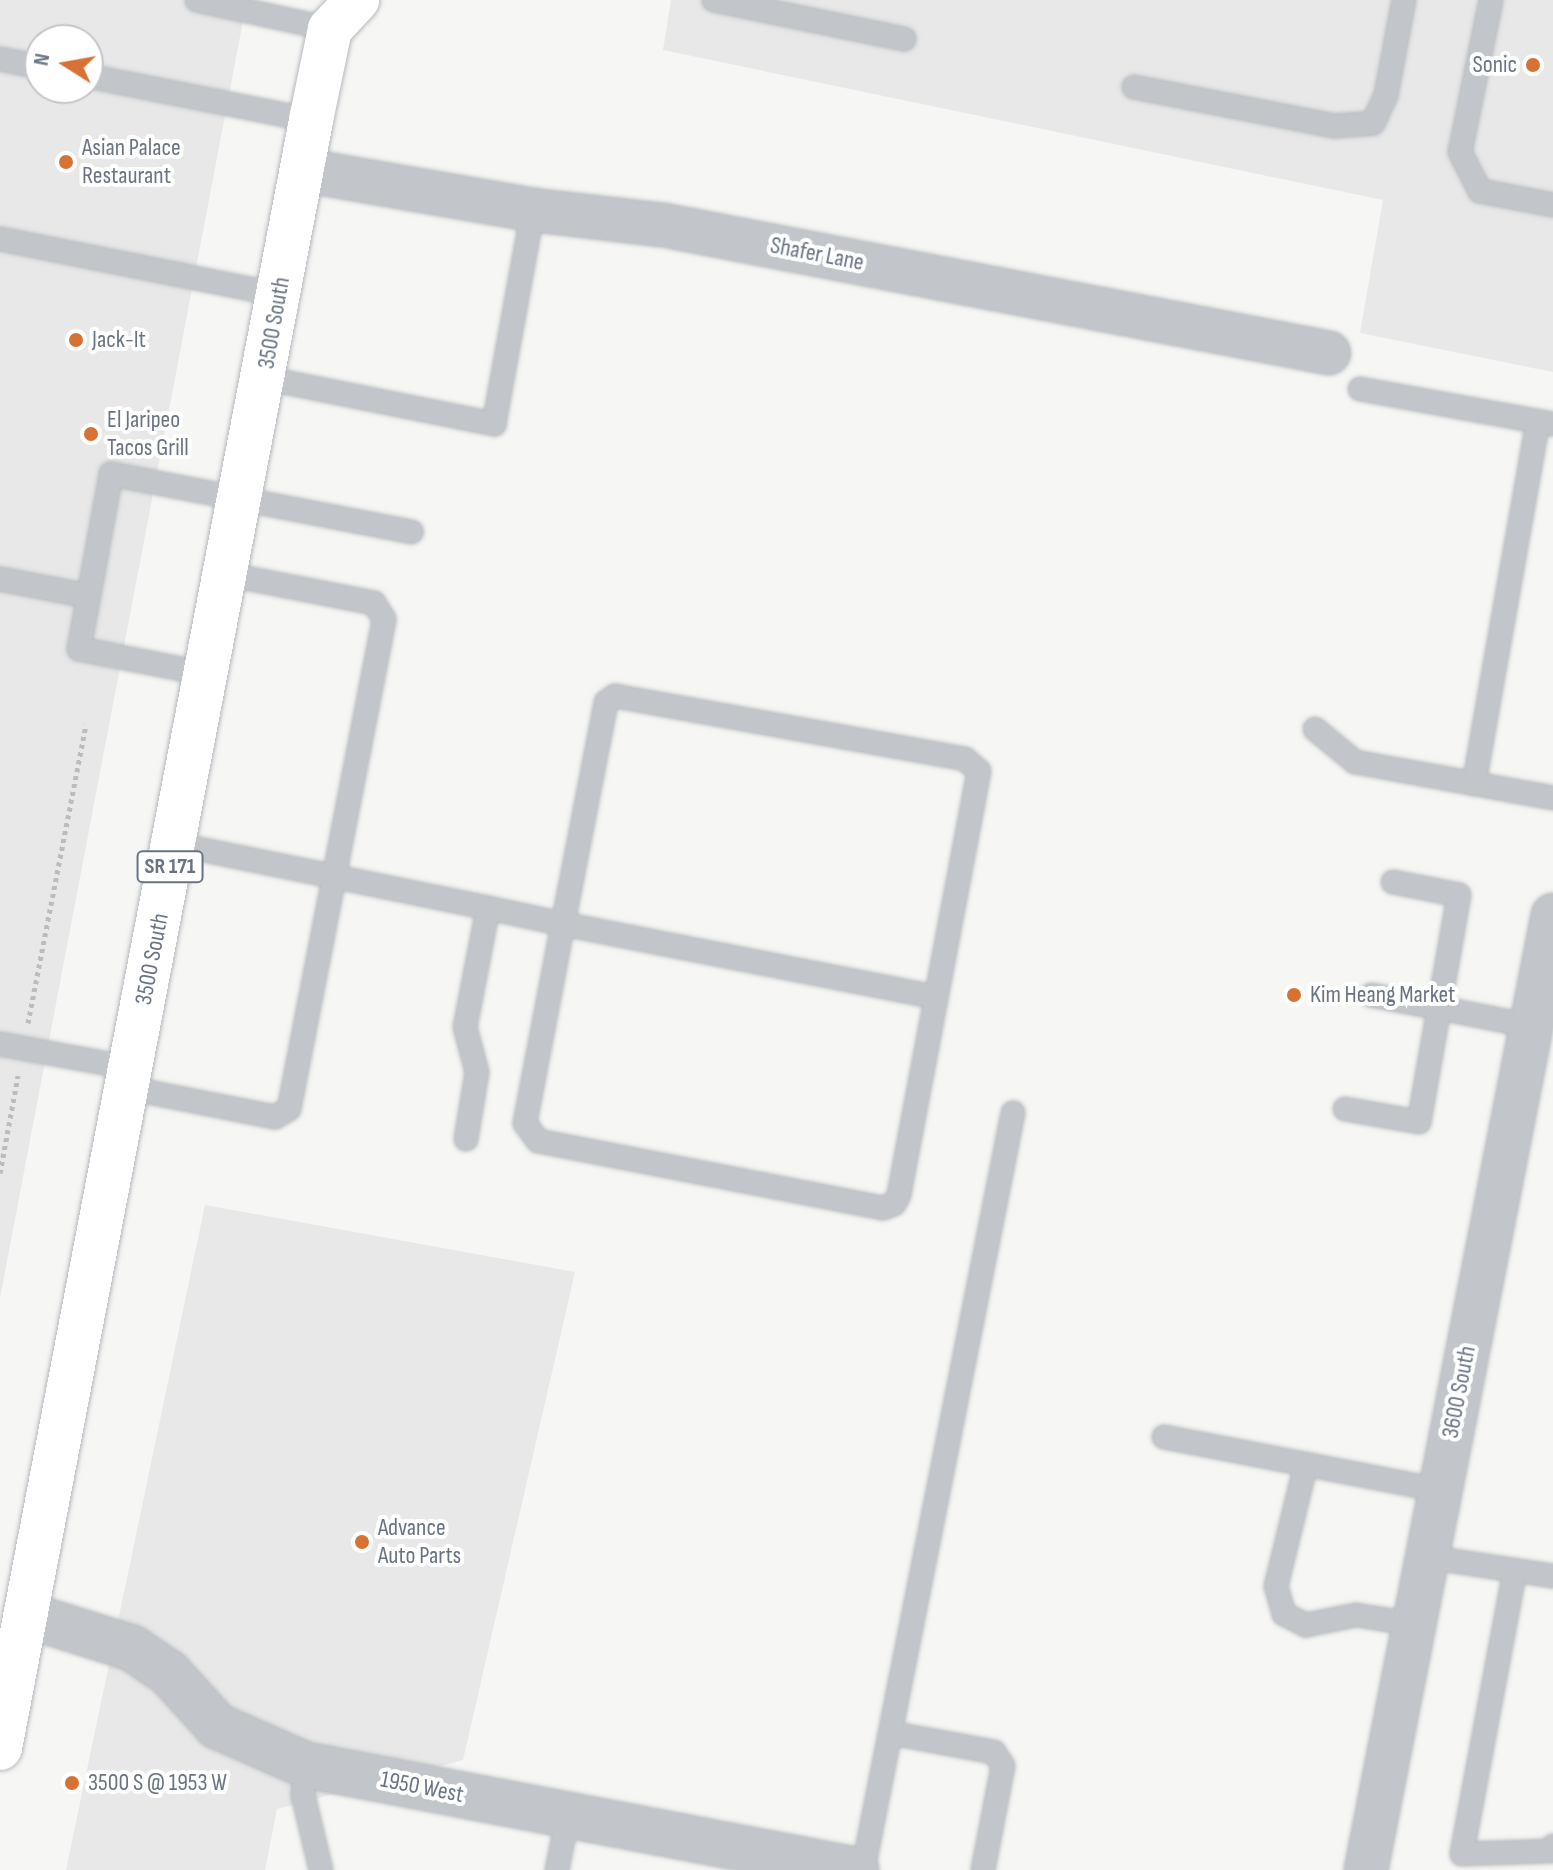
<!DOCTYPE html>
<html>
<head>
<meta charset="utf-8">
<style>
	body { margin:0 }
	#map { position:relative; width:1553px; height:1870px; overflow:hidden; background:#f6f7f4; font-family:"Sofia Sans Condensed",sans-serif }
	div>[style] { position:absolute }
	.built>* { inset:0; background:#e7e8e7 }
	.path>* { height:5px; margin-top:-2.5px; transform-origin:0; background:repeating-linear-gradient(90deg,#babcbf 0 4px,transparent 0 8px) }
	.roads { filter:drop-shadow(0 0 2px #b6b9bd) drop-shadow(0 0 2px #b6b9bd) }
	.service>* { height:22px; margin:-11px; padding:0 11px; transform-origin:11px; border-radius:11px; background:#c2c5c9 }
	.minor>* { height:42px; margin:-21px; padding:0 21px; transform-origin:21px; border-radius:21px; background:#c2c5c9 }
	.tertiary>* { height:44px; margin:-22px; padding:0 22px; transform-origin:22px; border-radius:22px; background:#c2c5c9 }
	.primary>* { height:44px; margin:-22px; padding:0 22px; transform-origin:22px; border-radius:22px; background:#fff }
	.dots>* { width:22px; height:22px; translate:-50% -50%; box-sizing:border-box; border:4px solid #fff; border-radius:50% }
	span { translate:-50% -50%; white-space:nowrap; text-align:center; line-height:1.15; -webkit-text-stroke:8px #fff; paint-order:stroke }
	.shield-label span { padding:2px 6px; background:#fff; border:2px solid; border-radius:6px; -webkit-text-stroke-width:0 }
	.shield-label { font-size:22px; color:#687383; font-weight:700 }
	.poi-label { font-size:24px; color:#687383 }
	.right { translate:-100% -50%; text-align:right }
	.left { translate:0 -50%; text-align:left }
	.street-label { font-size:24px; color:#687383 }
	.north { position:absolute; left:24px; top:24px; width:80px; height:80px; box-sizing:border-box; background:#fff; border:2px solid #c3c7cd; border-radius:50%; rotate:281deg; font-size:22px; font-weight:700; line-height:32px; text-align:center; color:#687383 }
	.north::after { content:''; display:block; margin:auto; width:28px; height:36px; background:#d77234; clip-path:polygon(50% 0,100% 100%,50% 72%,0 100%) }
</style>
</head>
<body>
<div id="map">
	<div class="built">
		<div style="clip-path:polygon(evenodd,0 0,247px 0,0 1298px,0 0,40px 40px,88px 40px,88px 88px,40px 88px,40px 40px)"></div>
		<div style="clip-path:polygon(671px 0,1553px 0,1553px 372px,1360px 333px,1383px 200px,663px 50px)"></div>
		<div style="clip-path:polygon(205px 1205px,575px 1272px,463px 1760px,277px 1809px,265px 1870px,66px 1870px)"></div>
	</div>
	<div class="path">
		<div style="left:28px;top:1023px;width:304px;rotate:-79deg"></div>
		<div style="left:0;top:1173px;width:99px;rotate:-79.5deg"></div>
	</div>
	<div class="roads">
		<div class="service">
			<div style="left:197px;top:0;width:136px;rotate:12.3deg"></div>
			<div style="left:714px;top:0;width:194px;rotate:11.6deg"></div>
			<div style="left:1491px;top:0;width:155px;rotate:101.5deg"></div>
			<div style="left:1460px;top:152px;width:44px;rotate:62.9deg"></div>
			<div style="left:1480px;top:191px;width:74px;rotate:10.9deg"></div>
			<div style="left:0;top:59px;width:41px;rotate:11.3deg"></div>
			<div style="left:88px;top:76px;width:227px;rotate:11.2deg"></div>
			<div style="left:1134px;top:87px;width:204px;rotate:11deg"></div>
			<div style="left:1334px;top:126px;width:39px;rotate:-4deg"></div>
			<div style="left:1373px;top:123px;width:31px;rotate:-65deg"></div>
			<div style="left:1386px;top:95px;width:97px;rotate:-79.3deg"></div>
			<div style="left:0;top:239px;width:285px;rotate:11.3deg"></div>
			<div style="left:264px;top:378px;width:235px;rotate:11.3deg"></div>
			<div style="left:494px;top:424px;width:218px;rotate:-79.7deg"></div>
			<div style="left:1360px;top:389px;width:195px;rotate:10.3deg"></div>
			<div style="left:0;top:579px;width:90px;rotate:10.9deg"></div>
			<div style="left:207px;top:674px;width:130px;rotate:-168.9deg"></div>
			<div style="left:79px;top:649px;width:178px;rotate:-79.6deg"></div>
			<div style="left:111px;top:474px;width:306px;rotate:10.9deg"></div>
			<div style="left:1315px;top:729px;width:52px;rotate:39.5deg"></div>
			<div style="left:1355px;top:762px;width:201px;rotate:10.3deg"></div>
			<div style="left:1474px;top:784px;width:368px;rotate:-80deg"></div>
			<div style="left:174px;top:844px;width:320px;rotate:11.5deg"></div>
			<div style="left:488px;top:908px;width:121px;rotate:100.9deg"></div>
			<div style="left:465px;top:1027px;width:47px;rotate:75.1deg"></div>
			<div style="left:477px;top:1072px;width:68px;rotate:99.3deg"></div>
			<div style="left:1393px;top:882px;width:67px;rotate:11.1deg"></div>
			<div style="left:1459px;top:895px;width:115px;rotate:100deg"></div>
			<div style="left:1439px;top:1008px;width:94px;rotate:11.1deg"></div>
			<div style="left:488px;top:908px;width:77px;rotate:12deg"></div>
			<div style="left:563px;top:924px;width:226px;rotate:-79deg"></div>
			<div style="left:606px;top:702px;width:11px;rotate:-34deg"></div>
			<div style="left:615px;top:696px;width:356px;rotate:10.2deg"></div>
			<div style="left:965px;top:759px;width:18px;rotate:41deg"></div>
			<div style="left:979px;top:771px;width:431px;rotate:100.7deg"></div>
			<div style="left:899px;top:1195px;width:10px;rotate:119deg"></div>
			<div style="left:894px;top:1204px;width:12px;rotate:160deg"></div>
			<div style="left:883px;top:1208px;width:351px;rotate:-169deg"></div>
			<div style="left:538px;top:1141px;width:22px;rotate:-126deg"></div>
			<div style="left:525px;top:1123px;width:203px;rotate:-79.2deg"></div>
			<div style="left:563px;top:924px;width:380px;rotate:11.1deg"></div>
			<div style="left:0;top:1044px;width:133px;rotate:10.4deg"></div>
			<div style="left:128px;top:1088px;width:150px;rotate:11.2deg"></div>
			<div style="left:275px;top:1117px;width:16px;rotate:-30deg"></div>
			<div style="left:289px;top:1109px;width:499px;rotate:-79deg"></div>
			<div style="left:384px;top:619px;width:19px;rotate:-122deg"></div>
			<div style="left:374px;top:603px;width:152px;rotate:-169deg"></div>
			<div style="left:1345px;top:1109px;width:75px;rotate:10deg"></div>
			<div style="left:1419px;top:1122px;width:116px;rotate:-80deg"></div>
			<div style="left:1439px;top:1008px;width:69px;rotate:-169.2deg"></div>
			<div style="left:1164px;top:1437px;width:281px;rotate:10.9deg"></div>
			<div style="left:1306px;top:1464px;width:126px;rotate:103.8deg"></div>
			<div style="left:1276px;top:1586px;width:29px;rotate:74deg"></div>
			<div style="left:1284px;top:1614px;width:25px;rotate:27deg"></div>
			<div style="left:1306px;top:1625px;width:51px;rotate:-11.3deg"></div>
			<div style="left:1356px;top:1615px;width:59px;rotate:8.8deg"></div>
			<div style="left:1427px;top:1557px;width:127px;rotate:8.6deg"></div>
			<div style="left:1515px;top:1570px;width:289px;rotate:100.6deg"></div>
			<div style="left:1462px;top:1854px;width:90px;rotate:-1.9deg"></div>
			<div style="left:1552px;top:1851px;width:5px;rotate:-79deg"></div>
			<div style="left:891px;top:1733px;width:105px;rotate:10.5deg"></div>
			<div style="left:994px;top:1752px;width:17px;rotate:57deg"></div>
			<div style="left:1003px;top:1766px;width:106px;rotate:100.9deg"></div>
			<div style="left:306px;top:1765px;width:30px;rotate:96deg"></div>
			<div style="left:303px;top:1795px;width:77px;rotate:76.5deg"></div>
			<div style="left:557px;top:1870px;width:56px;rotate:-78.7deg"></div>
			<div style="left:863px;top:1870px;width:772px;rotate:-78.79deg"></div>
		</div>
		<div class="minor">
			<div style="left:302px;top:170px;width:234px;rotate:9.8deg"></div>
			<div style="left:533px;top:210px;width:131px;rotate:6.6deg"></div>
			<div style="left:663px;top:225px;width:678px;rotate:10.88deg"></div>
			<div style="left:1366px;top:1870px;width:973px;rotate:-78.92deg"></div>
		</div>
		<div class="tertiary">
			<div style="left:27px;top:1615px;width:110px;rotate:17.4deg"></div>
			<div style="left:132px;top:1648px;width:45px;rotate:34deg"></div>
			<div style="left:169px;top:1673px;width:72px;rotate:47.8deg"></div>
			<div style="left:217px;top:1726px;width:97px;rotate:23.7deg"></div>
			<div style="left:306px;top:1765px;width:560px;rotate:10.81deg"></div>
		</div>
		<div class="primary">
			<div style="left:0;top:1748px;width:1657px;rotate:-79.18deg"></div>
			<div style="left:311px;top:120px;width:93px;rotate:-78.2deg"></div>
			<div style="left:330px;top:29px;width:40px;rotate:-47deg"></div>
		</div>
	</div>
	<div class="dots">
		<div style="left:1533px;top:65px;background:#d77234"></div>
		<div style="left:66px;top:162px;background:#d77234"></div>
		<div style="left:76px;top:340px;background:#d77234"></div>
		<div style="left:91px;top:434px;background:#d77234"></div>
		<div style="left:1294px;top:995px;background:#d77234"></div>
		<div style="left:362px;top:1542px;background:#d77234"></div>
		<div style="left:72px;top:1783px;background:#d77234"></div>
	</div>
	<div class="shield-label">
		<span style="left:170px;top:867px">SR 171</span>
	</div>
	<div class="poi-label">
		<span class="right" style="left:1517px;top:65px">Sonic</span>
		<span class="left" style="left:82px;top:162px">Asian Palace<br>Restaurant</span>
		<span class="left" style="left:92px;top:340px">Jack-It</span>
		<span class="left" style="left:107px;top:434px">El Jaripeo<br>Tacos Grill</span>
		<span class="left" style="left:1310px;top:995px">Kim Heang Market</span>
		<span class="left" style="left:378px;top:1542px">Advance<br>Auto Parts</span>
		<span class="left" style="left:88px;top:1783px">3500 S @ 1953 W</span>
	</div>
	<div class="street-label">
		<span style="left:817px;top:254px;rotate:11deg">Shafer Lane</span>
		<span style="left:274px;top:323px;rotate:-80deg">3500 South</span>
		<span style="left:152px;top:959px;rotate:-79deg">3500 South</span>
		<span style="left:1459px;top:1392px;rotate:-79deg">3600 South</span>
		<span style="left:422px;top:1787px;rotate:11deg">1950 West</span>
	</div>
	<div class="north">N</div>
</div>
</body>
</html>
